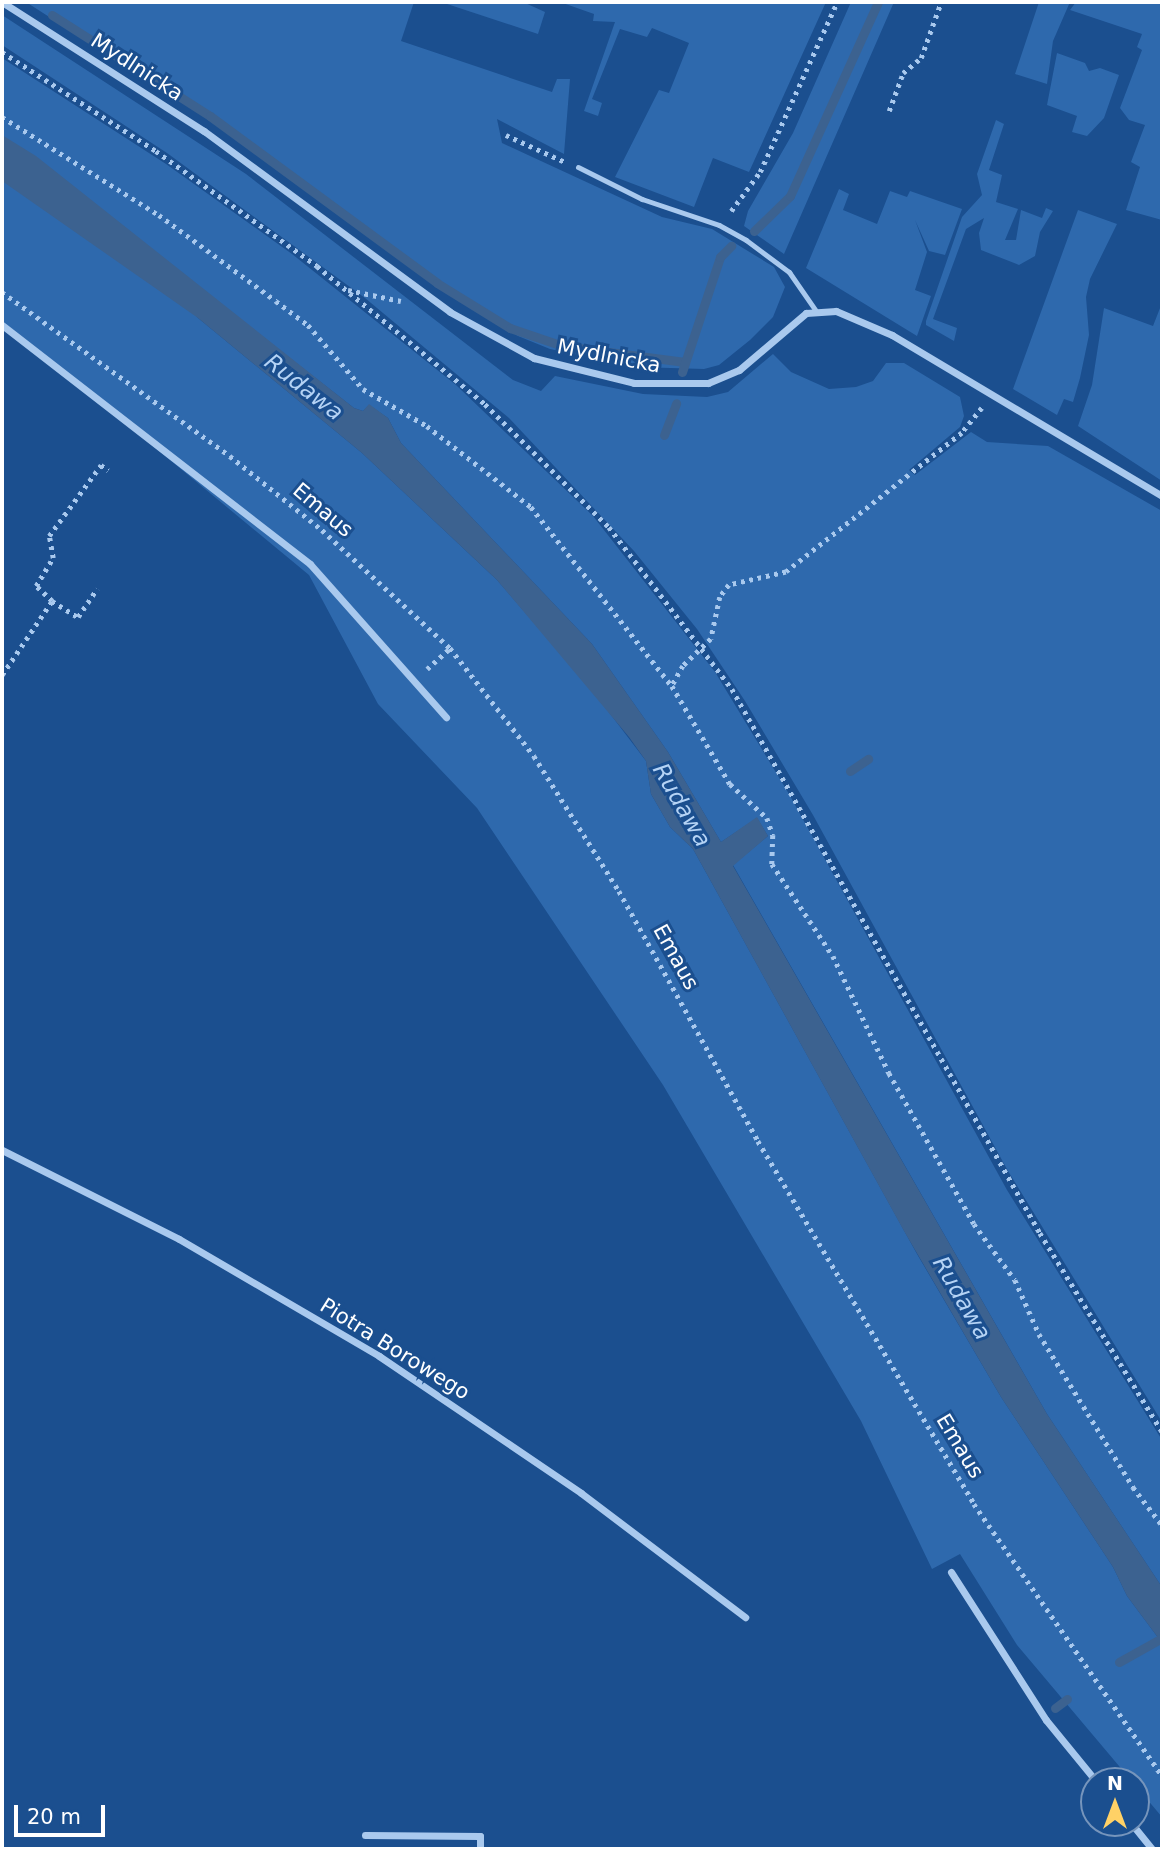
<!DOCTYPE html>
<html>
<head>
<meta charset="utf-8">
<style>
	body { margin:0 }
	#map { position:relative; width:1164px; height:1851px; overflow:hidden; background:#1b4f8f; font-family:"DejaVu Sans",sans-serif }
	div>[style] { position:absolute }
	.green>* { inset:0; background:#2e69ad }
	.water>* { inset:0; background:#3c6290 }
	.stream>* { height:9px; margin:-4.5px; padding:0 4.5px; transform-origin:4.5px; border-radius:4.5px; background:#3c6290 }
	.path>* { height:4.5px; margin-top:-2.25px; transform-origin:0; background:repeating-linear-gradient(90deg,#a9c9ee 0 3.5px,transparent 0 8.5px) }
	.lane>* { height:5px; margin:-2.5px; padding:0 2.5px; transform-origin:2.5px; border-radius:2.5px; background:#a9c9ee }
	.street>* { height:7px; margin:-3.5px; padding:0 3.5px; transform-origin:3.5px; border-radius:3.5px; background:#a9c9ee }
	span { translate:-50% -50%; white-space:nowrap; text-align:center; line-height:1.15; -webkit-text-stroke:6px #1b4f8f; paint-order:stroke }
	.street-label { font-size:21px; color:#fff }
	.water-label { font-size:23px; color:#b5d3f5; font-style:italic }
	.frame { position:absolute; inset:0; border:4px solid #fff; pointer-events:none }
	.north { position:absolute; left:1080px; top:1767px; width:70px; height:70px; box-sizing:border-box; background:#1b4f8f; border:2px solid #7695bc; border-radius:50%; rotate:0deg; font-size:19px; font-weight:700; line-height:28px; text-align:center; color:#fff }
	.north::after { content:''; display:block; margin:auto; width:24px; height:32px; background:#ffd166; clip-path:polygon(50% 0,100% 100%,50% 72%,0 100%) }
	.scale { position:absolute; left:14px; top:1805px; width:91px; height:32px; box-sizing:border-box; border:4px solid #fff; border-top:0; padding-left:9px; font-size:21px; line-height:24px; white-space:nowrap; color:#fff; -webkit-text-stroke:5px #1b4f8f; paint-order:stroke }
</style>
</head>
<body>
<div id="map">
	<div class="green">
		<div style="clip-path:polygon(26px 2px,414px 2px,401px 41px,552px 92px,557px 79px,570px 79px,564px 154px,497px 119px,502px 143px,662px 217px,712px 229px,774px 267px,785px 287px,773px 317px,750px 340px,719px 365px,704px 369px,637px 367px,550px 349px,518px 336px,437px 287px,220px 127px)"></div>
		<div style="clip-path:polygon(441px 2px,523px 2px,545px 12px,538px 34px)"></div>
		<div style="clip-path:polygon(560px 2px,826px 2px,749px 172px,713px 158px,694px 207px,615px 177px,659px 90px,669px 93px,689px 43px,652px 28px,647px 37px,620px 29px,592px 99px,602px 103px,598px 116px,584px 111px,615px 22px,593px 21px,594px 14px)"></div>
		<div style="clip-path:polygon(851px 2px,876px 2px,818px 134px,823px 133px,880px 2px,894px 2px,784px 254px,744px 226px,748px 211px,793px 133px)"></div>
		<div style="clip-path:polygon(1039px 2px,1070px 2px,1053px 41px,1047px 84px,1015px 74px)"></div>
		<div style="clip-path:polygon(1076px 2px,1162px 2px,1162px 220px,1126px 210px,1140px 167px,1131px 162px,1145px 125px,1129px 120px,1120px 108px,1142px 50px,1137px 47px,1142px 34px,1070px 10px)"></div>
		<div style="clip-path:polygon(2px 15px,246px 174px,513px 380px,541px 391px,555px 376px,643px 394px,707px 397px,728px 392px,773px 354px,791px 372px,829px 389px,856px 387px,873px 381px,886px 363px,904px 363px,960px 397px,964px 416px,960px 427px,909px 470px,915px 475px,971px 432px,987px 442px,1048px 446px,1162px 511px,1162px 1422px,1008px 1171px,813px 815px,745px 701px,697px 629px,634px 551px,509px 418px,365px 298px,167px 153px,2px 45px)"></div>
		<div style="clip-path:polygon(1057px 53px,1085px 63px,1089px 71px,1100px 68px,1119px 75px,1104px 118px,1087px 136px,1072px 132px,1077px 116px,1047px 105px)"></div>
		<div style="clip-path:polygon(2px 58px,166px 164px,292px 254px,456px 385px,593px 516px,715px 672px,789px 794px,1007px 1190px,1162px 1440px,1162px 1587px,1047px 1414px,733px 865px,768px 836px,757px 818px,721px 842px,668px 752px,592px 644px,401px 443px,388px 418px,369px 405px,363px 411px,354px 408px,132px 235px,198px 318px,362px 453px,497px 580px,592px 690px,646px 761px,651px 794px,670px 827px,693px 849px,917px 1254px,1001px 1397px,1113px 1567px,1127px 1596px,1162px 1643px,1162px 1817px,1017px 1645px,960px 1554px,932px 1569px,861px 1421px,663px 1085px,477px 808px,378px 704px,309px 575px,2px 321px)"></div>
		<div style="clip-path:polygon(996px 120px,1004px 124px,989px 170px,1002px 175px,996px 202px,1018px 209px,1005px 240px,1016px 240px,1021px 210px,1042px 218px,1046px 208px,1053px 211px,1040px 232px,1035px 256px,1019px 265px,981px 250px,979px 233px,984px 218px,966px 229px,933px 319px,957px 328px,954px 341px,926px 325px,926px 321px,962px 217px,982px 195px,977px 174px)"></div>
		<div style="clip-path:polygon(839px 189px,849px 194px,843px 210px,877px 224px,890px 191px,907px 197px,910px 191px,962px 209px,945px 255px,929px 251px,915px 220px,927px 252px,915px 290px,931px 296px,917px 336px,806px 268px)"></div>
		<div style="clip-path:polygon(1078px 210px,1117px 224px,1090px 279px,1086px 297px,1089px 335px,1080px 378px,1073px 402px,1064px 399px,1057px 415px,1013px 389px)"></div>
		<div style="clip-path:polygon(1162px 303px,1162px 481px,1078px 426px,1092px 385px,1104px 308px,1153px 326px)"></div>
	</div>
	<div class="water">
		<div style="clip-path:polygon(2px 135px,36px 156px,354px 408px,363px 411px,369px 404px,388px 418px,401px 443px,592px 644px,668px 752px,721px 842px,757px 817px,768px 836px,733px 866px,1047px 1414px,1162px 1587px,1162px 1643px,1127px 1596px,1113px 1567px,1001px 1397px,904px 1231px,693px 849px,670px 827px,651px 794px,646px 761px,629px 737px,497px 580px,362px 453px,198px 318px,2px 181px)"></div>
	</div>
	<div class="stream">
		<div style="left:52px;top:15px;width:188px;rotate:32.6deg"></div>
		<div style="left:210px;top:116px;width:282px;rotate:36.3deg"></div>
		<div style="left:437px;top:283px;width:86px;rotate:31.7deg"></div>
		<div style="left:510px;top:328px;width:56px;rotate:18.8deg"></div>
		<div style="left:563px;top:346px;width:123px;rotate:7.5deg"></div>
		<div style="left:754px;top:231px;width:50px;rotate:-44.2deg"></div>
		<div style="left:790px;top:196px;width:213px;rotate:-65.6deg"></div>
		<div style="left:682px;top:372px;width:121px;rotate:-71.7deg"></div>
		<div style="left:720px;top:257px;width:16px;rotate:-45deg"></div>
		<div style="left:664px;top:435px;width:34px;rotate:-69deg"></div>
		<div style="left:850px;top:771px;width:22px;rotate:-34deg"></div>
		<div style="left:1119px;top:1662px;width:49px;rotate:-29.2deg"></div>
		<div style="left:1055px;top:1708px;width:15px;rotate:-37deg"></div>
	</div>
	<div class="path">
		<div style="left:2px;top:52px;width:183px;rotate:32.7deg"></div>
		<div style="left:156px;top:151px;width:198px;rotate:35.5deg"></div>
		<div style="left:317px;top:266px;width:217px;rotate:39.4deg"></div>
		<div style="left:485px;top:404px;width:175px;rotate:44.8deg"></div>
		<div style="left:609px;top:527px;width:203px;rotate:52.8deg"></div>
		<div style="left:732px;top:689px;width:625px;rotate:60.48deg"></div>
		<div style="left:1040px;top:1233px;width:233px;rotate:58.4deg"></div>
		<div style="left:889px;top:111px;width:40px;rotate:-69.8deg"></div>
		<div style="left:903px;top:73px;width:23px;rotate:-40deg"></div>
		<div style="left:921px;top:58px;width:59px;rotate:-70.3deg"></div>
		<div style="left:2px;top:117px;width:185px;rotate:32deg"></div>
		<div style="left:159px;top:215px;width:145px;rotate:36.3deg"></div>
		<div style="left:276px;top:301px;width:40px;rotate:37deg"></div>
		<div style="left:308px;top:325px;width:84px;rotate:49.3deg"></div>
		<div style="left:363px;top:389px;width:74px;rotate:30deg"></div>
		<div style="left:427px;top:426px;width:132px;rotate:37.9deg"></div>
		<div style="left:531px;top:507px;width:228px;rotate:51.8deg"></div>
		<div style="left:506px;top:135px;width:65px;rotate:24.6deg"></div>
		<div style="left:731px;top:211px;width:49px;rotate:-53.4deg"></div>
		<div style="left:760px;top:172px;width:187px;rotate:-65.6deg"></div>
		<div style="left:348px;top:290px;width:54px;rotate:11.7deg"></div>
		<div style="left:2px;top:292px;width:281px;rotate:35.7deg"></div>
		<div style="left:230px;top:456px;width:118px;rotate:38.8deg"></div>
		<div style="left:322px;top:530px;width:174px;rotate:42.7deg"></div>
		<div style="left:450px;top:648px;width:137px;rotate:52.1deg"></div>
		<div style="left:534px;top:756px;width:160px;rotate:57.8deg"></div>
		<div style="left:619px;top:891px;width:286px;rotate:60.9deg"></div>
		<div style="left:758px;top:1141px;width:422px;rotate:59.2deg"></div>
		<div style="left:974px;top:1504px;width:331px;rotate:55.3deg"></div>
		<div style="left:982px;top:408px;width:32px;rotate:129deg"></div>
		<div style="left:962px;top:433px;width:224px;rotate:141.7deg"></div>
		<div style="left:786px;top:572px;width:58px;rotate:167.2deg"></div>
		<div style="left:729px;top:585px;width:15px;rotate:127deg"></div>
		<div style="left:720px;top:597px;width:43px;rotate:102.1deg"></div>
		<div style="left:711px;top:639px;width:39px;rotate:136deg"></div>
		<div style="left:683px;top:666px;width:23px;rotate:119deg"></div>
		<div style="left:672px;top:686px;width:114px;rotate:59.4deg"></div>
		<div style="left:730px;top:784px;width:50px;rotate:42.6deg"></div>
		<div style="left:767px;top:818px;width:18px;rotate:71deg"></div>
		<div style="left:773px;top:835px;width:29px;rotate:92deg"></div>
		<div style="left:772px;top:864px;width:110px;rotate:56.5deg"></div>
		<div style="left:833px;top:956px;width:130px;rotate:64.4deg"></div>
		<div style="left:889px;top:1073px;width:173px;rotate:60.6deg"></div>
		<div style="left:974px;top:1224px;width:69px;rotate:53.8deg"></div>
		<div style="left:1015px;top:1280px;width:59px;rotate:66deg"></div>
		<div style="left:1039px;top:1334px;width:180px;rotate:58.4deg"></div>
		<div style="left:1133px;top:1487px;width:48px;rotate:52.7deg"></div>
		<div style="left:52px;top:601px;width:31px;rotate:32deg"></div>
		<div style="left:78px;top:617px;width:34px;rotate:-56deg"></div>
		<div style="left:427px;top:669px;width:31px;rotate:-42deg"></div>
		<div style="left:2px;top:675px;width:89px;rotate:-56deg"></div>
		<div style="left:52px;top:601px;width:22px;rotate:-137deg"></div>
		<div style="left:36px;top:586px;width:33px;rotate:-59deg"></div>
		<div style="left:53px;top:558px;width:22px;rotate:-100deg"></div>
		<div style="left:49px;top:536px;width:88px;rotate:-53.8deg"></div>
		<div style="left:101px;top:465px;width:9px;rotate:36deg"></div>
	</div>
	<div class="lane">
		<div style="left:578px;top:167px;width:72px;rotate:26.6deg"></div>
		<div style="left:642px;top:199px;width:81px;rotate:18.7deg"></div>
		<div style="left:719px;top:225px;width:31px;rotate:29deg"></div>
		<div style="left:746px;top:240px;width:54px;rotate:36.7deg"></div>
		<div style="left:789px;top:272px;width:47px;rotate:55.3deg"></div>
	</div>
	<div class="street">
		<div style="left:2px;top:2px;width:240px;rotate:32.6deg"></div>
		<div style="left:204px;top:131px;width:305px;rotate:36.3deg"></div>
		<div style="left:450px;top:312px;width:96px;rotate:28.7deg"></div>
		<div style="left:534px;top:358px;width:103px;rotate:14deg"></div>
		<div style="left:634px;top:383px;width:74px"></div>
		<div style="left:708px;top:383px;width:34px;rotate:-23deg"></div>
		<div style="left:739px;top:370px;width:88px;rotate:-40.4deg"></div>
		<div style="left:806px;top:313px;width:30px;rotate:-4deg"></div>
		<div style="left:836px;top:311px;width:61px;rotate:23.2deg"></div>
		<div style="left:892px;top:335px;width:314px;rotate:30.8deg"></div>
		<div style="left:2px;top:325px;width:390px;rotate:37.8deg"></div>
		<div style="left:310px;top:564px;width:205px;rotate:48.4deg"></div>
		<div style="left:2px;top:1150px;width:198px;rotate:26.7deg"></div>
		<div style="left:179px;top:1239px;width:232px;rotate:30.3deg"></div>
		<div style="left:379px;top:1356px;width:244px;rotate:34.1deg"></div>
		<div style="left:581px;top:1493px;width:206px;rotate:37.1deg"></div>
		<div style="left:951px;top:1572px;width:176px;rotate:57.3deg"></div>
		<div style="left:1046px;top:1720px;width:79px;rotate:50.7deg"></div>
		<div style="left:1131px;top:1823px;width:33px;rotate:51deg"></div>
		<div style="left:365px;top:1835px;width:115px;rotate:0.5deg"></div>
		<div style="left:480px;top:1836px;width:13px;rotate:90deg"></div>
	</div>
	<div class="street-label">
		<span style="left:137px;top:67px;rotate:33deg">Mydlnicka</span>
		<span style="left:609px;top:356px;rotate:11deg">Mydlnicka</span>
		<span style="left:323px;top:510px;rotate:40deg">Emaus</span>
		<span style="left:676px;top:957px;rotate:61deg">Emaus</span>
		<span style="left:395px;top:1349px;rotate:32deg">Piotra Borowego</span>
		<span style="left:960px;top:1446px;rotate:59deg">Emaus</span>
	</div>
	<div class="water-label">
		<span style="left:304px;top:387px;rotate:38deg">Rudawa</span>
		<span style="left:682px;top:805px;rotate:60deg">Rudawa</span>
		<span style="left:962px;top:1298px;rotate:60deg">Rudawa</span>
	</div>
	<div class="frame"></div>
	<div class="north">N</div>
	<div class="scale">20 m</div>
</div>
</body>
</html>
